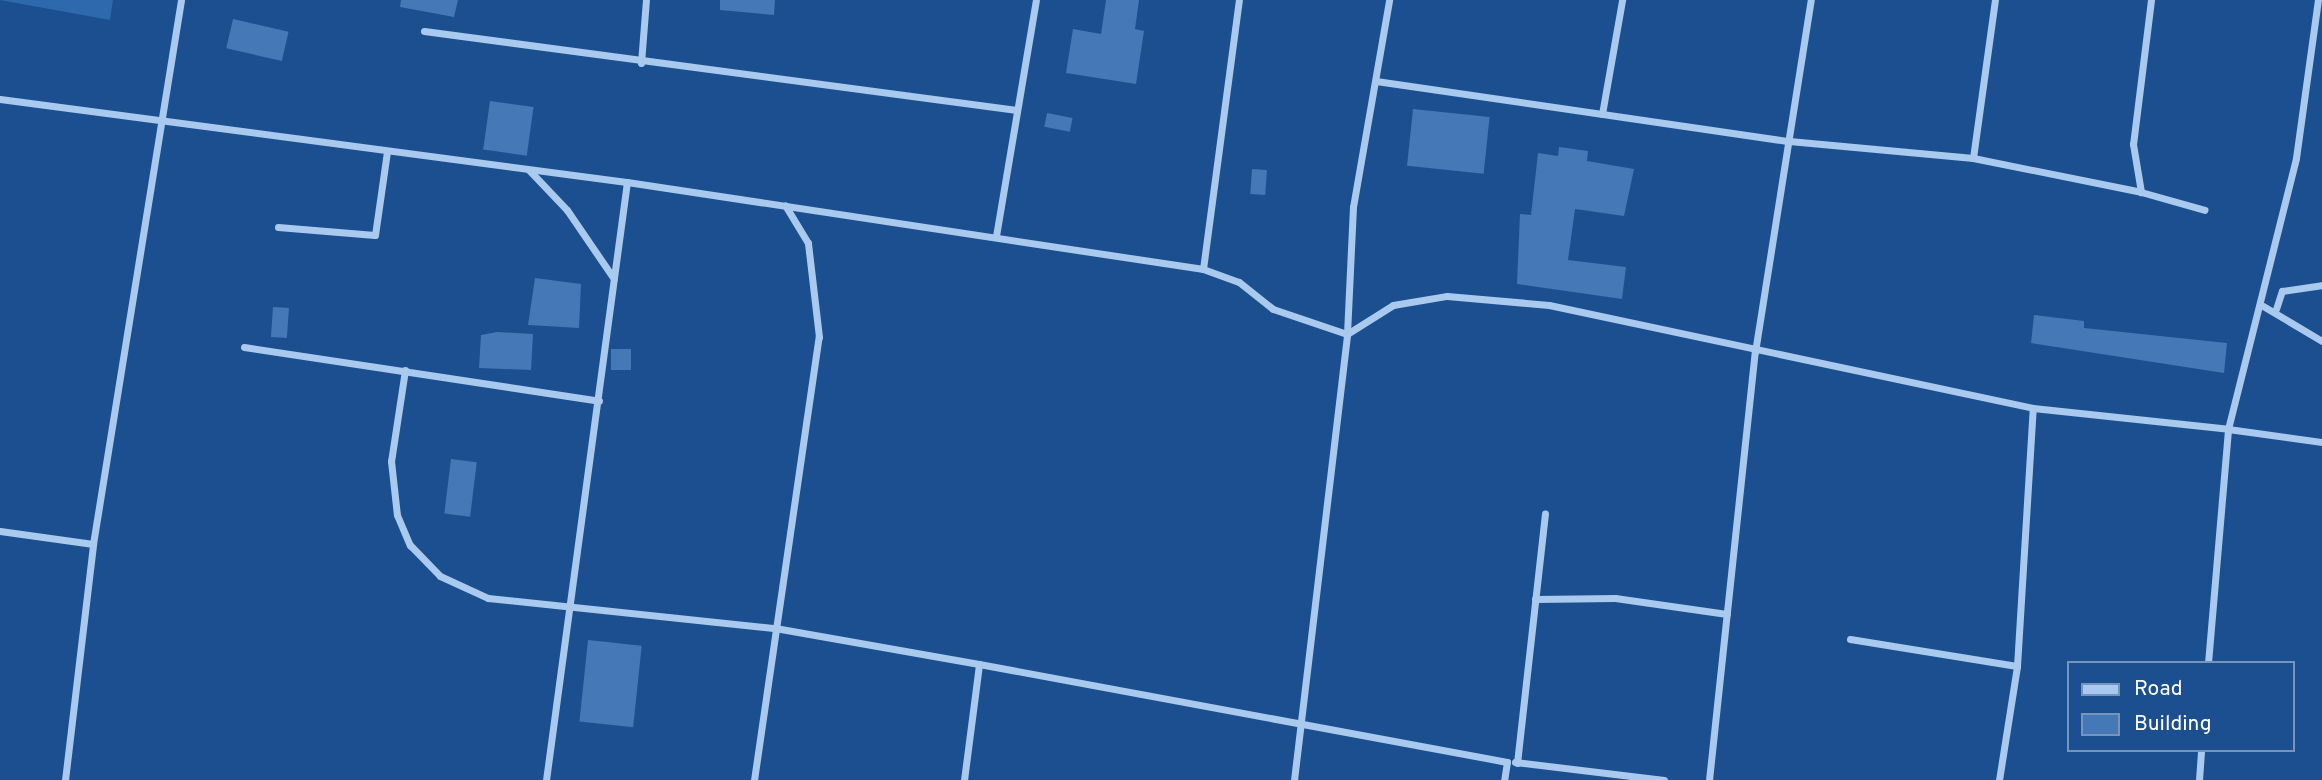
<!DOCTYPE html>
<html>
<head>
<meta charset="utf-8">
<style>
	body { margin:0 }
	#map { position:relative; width:2322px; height:780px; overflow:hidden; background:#1b4f8f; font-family:Overpass,sans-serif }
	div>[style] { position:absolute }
	.green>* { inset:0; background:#2e69ad }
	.building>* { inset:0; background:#4478b7; transform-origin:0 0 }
	.minor>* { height:7px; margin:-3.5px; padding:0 3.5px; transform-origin:3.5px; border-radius:3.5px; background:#a9c9ee }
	span { translate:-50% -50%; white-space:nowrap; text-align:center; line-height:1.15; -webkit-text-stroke:6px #1b4f8f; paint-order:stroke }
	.legend { position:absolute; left:2067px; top:661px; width:228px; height:91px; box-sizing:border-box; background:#1b4f8f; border:2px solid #7695bc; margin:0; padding:9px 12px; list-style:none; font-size:21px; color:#fff }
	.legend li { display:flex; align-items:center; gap:14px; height:35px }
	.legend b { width:35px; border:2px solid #7695bc }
</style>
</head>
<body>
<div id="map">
	<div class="green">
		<div style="clip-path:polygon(0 0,113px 0,110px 20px)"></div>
	</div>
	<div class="building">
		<div style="clip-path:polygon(401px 0,458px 0,454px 17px,400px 7px)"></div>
		<div style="clip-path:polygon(720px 0,775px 0,774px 15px,720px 10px)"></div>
		<div style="clip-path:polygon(1106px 0,1139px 0,1135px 29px,1144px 31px,1136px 84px,1066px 73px,1073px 29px,1101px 34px)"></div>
		<div style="left:233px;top:19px;width:57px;height:30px;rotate:13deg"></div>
		<div style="left:490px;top:101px;width:44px;height:49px;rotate:8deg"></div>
		<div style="left:1413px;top:109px;width:77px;height:57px;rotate:6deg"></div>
		<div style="left:1047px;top:113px;width:26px;height:14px;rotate:11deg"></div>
		<div style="clip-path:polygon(1559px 147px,1588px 151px,1587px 161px,1634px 169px,1624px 216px,1575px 209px,1568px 260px,1626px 267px,1622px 299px,1517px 284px,1520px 214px,1531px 215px,1538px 153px,1558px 156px)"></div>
		<div style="left:1252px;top:169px;width:15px;height:25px;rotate:4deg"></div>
		<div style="clip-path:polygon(535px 278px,581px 284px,579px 328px,528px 325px)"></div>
		<div style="left:273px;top:307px;width:16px;height:30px;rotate:4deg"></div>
		<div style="clip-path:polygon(2034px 315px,2084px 321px,2084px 328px,2227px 343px,2224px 373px,2031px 343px)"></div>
		<div style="clip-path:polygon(497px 332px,533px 334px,531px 370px,479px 368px,481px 335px)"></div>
		<div style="left:611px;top:349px;width:20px;height:21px"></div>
		<div style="left:451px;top:459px;width:26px;height:55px;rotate:7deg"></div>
		<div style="left:588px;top:640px;width:54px;height:82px;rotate:6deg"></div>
	</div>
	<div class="minor">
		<div style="left:2151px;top:0;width:145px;rotate:97.1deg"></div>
		<div style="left:2133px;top:144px;width:49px;rotate:80.5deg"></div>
		<div style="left:2141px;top:192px;width:66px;rotate:15.7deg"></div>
		<div style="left:424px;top:31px;width:598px;rotate:7.59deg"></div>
		<div style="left:641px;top:63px;width:63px;rotate:-85.5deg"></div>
		<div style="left:1376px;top:81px;width:417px;rotate:8.3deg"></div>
		<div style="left:1789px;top:141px;width:185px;rotate:5.3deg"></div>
		<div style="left:1973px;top:158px;width:171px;rotate:11.4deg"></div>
		<div style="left:0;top:99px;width:632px;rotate:7.54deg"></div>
		<div style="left:627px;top:182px;width:583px;rotate:8.59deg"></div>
		<div style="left:1203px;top:269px;width:38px;rotate:20deg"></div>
		<div style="left:1239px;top:282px;width:43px;rotate:38.5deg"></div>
		<div style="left:1273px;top:309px;width:78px;rotate:18.7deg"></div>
		<div style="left:1347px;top:334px;width:54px;rotate:-32.2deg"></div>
		<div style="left:1393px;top:305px;width:55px;rotate:-9.5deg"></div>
		<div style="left:1447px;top:296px;width:102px;rotate:5deg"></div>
		<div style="left:1549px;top:305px;width:495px;rotate:12deg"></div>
		<div style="left:2033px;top:408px;width:196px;rotate:6.1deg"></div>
		<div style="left:2228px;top:429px;width:279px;rotate:-75.9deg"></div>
		<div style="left:2296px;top:158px;width:160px;rotate:-82.1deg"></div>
		<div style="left:1602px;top:114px;width:116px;rotate:-80deg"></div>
		<div style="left:1973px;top:158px;width:160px;rotate:-82.1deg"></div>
		<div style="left:529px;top:170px;width:55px;rotate:46.5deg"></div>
		<div style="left:567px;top:210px;width:83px;rotate:55.7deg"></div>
		<div style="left:278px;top:227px;width:97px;rotate:4.7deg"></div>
		<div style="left:375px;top:235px;width:84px;rotate:-81.8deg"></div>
		<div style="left:996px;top:236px;width:239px;rotate:-80.4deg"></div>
		<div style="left:1203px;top:269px;width:271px;rotate:-82.4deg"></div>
		<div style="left:2263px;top:306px;width:69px;rotate:30.7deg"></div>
		<div style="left:2276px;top:309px;width:19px;rotate:-72deg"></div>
		<div style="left:2282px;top:291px;width:40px;rotate:-8.5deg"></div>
		<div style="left:244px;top:347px;width:359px;rotate:8.6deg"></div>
		<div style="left:405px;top:370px;width:92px;rotate:98.7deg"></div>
		<div style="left:391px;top:461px;width:54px;rotate:83.7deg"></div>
		<div style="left:397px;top:515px;width:33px;rotate:67deg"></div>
		<div style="left:410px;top:545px;width:43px;rotate:45.9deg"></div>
		<div style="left:440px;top:576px;width:53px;rotate:24.6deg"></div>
		<div style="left:488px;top:598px;width:289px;rotate:6deg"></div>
		<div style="left:775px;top:628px;width:207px;rotate:10deg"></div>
		<div style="left:979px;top:664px;width:537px;rotate:10.51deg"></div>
		<div style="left:1507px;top:762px;width:18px;rotate:99deg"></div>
		<div style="left:0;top:531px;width:94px;rotate:8deg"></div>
		<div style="left:1535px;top:599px;width:80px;rotate:-0.7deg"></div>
		<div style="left:1615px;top:598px;width:113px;rotate:8.1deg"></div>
		<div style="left:1850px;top:639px;width:169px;rotate:9.2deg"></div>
		<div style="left:2208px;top:663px;width:235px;rotate:-85.1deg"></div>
		<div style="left:2228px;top:429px;width:95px;rotate:7.9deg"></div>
		<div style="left:1515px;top:762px;width:150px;rotate:6.9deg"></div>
		<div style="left:1517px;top:763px;width:251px;rotate:-83.6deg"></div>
		<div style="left:65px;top:780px;width:238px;rotate:-83.2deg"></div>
		<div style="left:93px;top:544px;width:551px;rotate:-80.81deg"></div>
		<div style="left:546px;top:780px;width:603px;rotate:-82.29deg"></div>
		<div style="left:754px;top:780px;width:448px;rotate:-81.7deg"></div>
		<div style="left:819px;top:337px;width:95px;rotate:-96.7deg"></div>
		<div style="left:808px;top:243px;width:44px;rotate:-121.2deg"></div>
		<div style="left:964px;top:780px;width:117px;rotate:-82.6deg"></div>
		<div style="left:1294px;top:780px;width:449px;rotate:-83.2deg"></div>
		<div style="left:1347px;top:334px;width:127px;rotate:-87.3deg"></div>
		<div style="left:1353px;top:207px;width:210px;rotate:-80.1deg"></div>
		<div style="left:1709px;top:780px;width:430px;rotate:-83.9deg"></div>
		<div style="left:1755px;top:352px;width:356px;rotate:-81deg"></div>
		<div style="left:1999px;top:780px;width:115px;rotate:-81deg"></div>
		<div style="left:2017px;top:666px;width:258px;rotate:-86.5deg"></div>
		<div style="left:2199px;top:780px;width:30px;rotate:-86deg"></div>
	</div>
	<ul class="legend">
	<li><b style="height:9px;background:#a9c9ee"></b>Road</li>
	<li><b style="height:19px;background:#4478b7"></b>Building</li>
	</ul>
</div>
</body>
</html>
